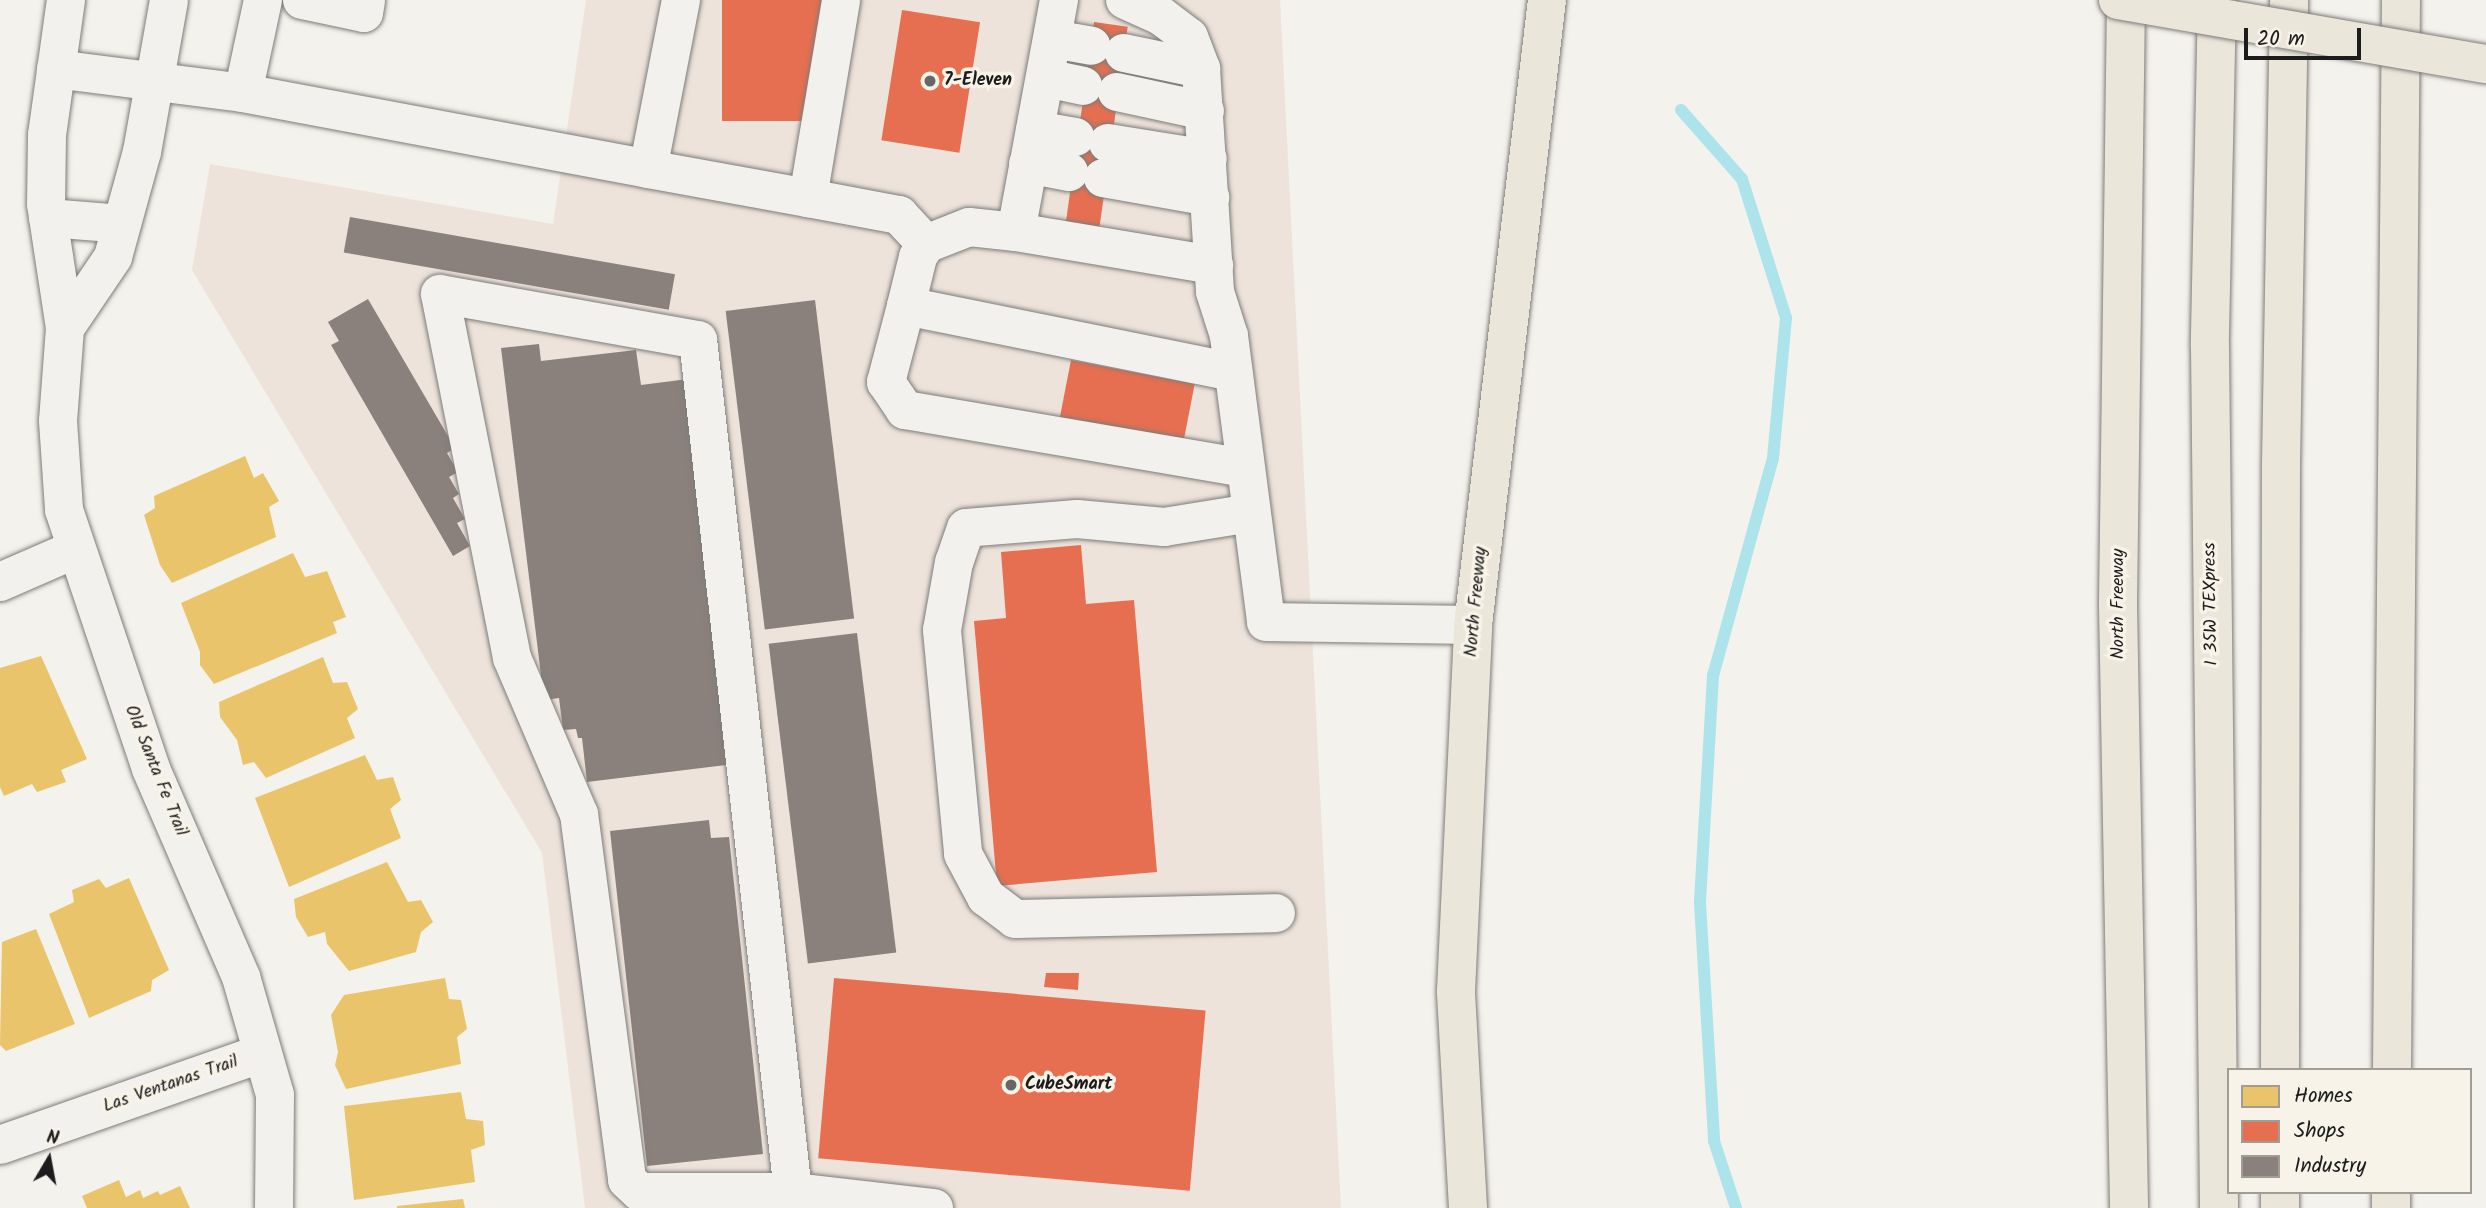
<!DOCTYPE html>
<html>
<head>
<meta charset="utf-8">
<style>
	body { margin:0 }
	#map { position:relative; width:2486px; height:1208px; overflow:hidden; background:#f4f2ec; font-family:Kalam,sans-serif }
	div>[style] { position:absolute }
	.built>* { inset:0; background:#ede3db }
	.homes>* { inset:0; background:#e9c46a }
	.shops>* { inset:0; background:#e76f51; transform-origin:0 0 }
	.industry>* { inset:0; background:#8a817c; transform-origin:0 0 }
	.stream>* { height:12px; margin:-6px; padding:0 6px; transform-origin:6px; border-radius:6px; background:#ade3eb }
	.roads { filter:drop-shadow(0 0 2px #7d7c7a) drop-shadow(0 0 2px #7d7c7a) }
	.minor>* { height:38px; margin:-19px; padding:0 19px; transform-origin:19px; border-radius:19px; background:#f2f1ed }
	.major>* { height:38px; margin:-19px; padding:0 19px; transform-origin:19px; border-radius:19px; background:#ebe6da }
	.highway>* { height:38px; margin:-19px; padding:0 19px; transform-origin:19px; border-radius:19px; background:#ebe6da }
	.bridges { filter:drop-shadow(0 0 2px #7d7c7a) drop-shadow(0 0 2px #7d7c7a) }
	.major-bridge>* { height:38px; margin:-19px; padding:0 19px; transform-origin:19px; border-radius:19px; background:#ebe6da }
	.dots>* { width:19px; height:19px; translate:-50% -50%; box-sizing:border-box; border:4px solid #f7f3e8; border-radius:50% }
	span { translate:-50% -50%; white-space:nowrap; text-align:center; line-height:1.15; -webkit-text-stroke:7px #f7f3e8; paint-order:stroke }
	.poi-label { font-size:18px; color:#1c1c1c; font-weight:700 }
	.left { translate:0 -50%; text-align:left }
	.street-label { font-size:18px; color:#1c1c1c }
	.legend { position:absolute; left:2227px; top:1068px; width:245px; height:126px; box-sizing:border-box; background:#f7f3e8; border:2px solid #9f9d96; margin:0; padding:9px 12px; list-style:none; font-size:21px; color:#1c1c1c }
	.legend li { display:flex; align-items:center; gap:14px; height:35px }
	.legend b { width:35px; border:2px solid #9f9d96 }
	.north { position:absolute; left:14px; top:1124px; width:70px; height:70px; -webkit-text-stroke:5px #f7f3e8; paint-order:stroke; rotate:10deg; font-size:19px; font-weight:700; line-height:28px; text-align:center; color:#1c1c1c }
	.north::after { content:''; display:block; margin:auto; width:24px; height:32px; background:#1c1c1c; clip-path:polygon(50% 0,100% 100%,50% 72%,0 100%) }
	.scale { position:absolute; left:2244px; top:28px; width:117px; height:32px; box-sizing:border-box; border:4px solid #1c1c1c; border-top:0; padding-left:9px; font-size:21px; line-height:24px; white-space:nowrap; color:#1c1c1c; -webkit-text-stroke:5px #f7f3e8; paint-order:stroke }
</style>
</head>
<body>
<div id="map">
	<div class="built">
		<div style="clip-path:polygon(586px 0,1280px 0,1341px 1208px,585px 1208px,542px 853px,192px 270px,210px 164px,553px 224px)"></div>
	</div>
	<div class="homes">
		<div style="clip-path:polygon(245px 456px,254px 478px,263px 473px,279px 501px,269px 507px,276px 537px,172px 583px,160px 565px,144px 515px,155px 508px,154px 496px)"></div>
		<div style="clip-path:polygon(293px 553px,305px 577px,327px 571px,346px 617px,333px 622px,337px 633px,214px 684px,200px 665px,200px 652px,181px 603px)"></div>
		<div style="clip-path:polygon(41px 656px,87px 759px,61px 770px,66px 782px,37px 792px,32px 784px,4px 796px,0 787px,0 668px)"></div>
		<div style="clip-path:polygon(323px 657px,333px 683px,347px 682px,358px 709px,347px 718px,355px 738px,266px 778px,254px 762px,243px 765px,237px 740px,220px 717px,219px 702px)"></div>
		<div style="clip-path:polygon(365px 755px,377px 780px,393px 777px,401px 800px,390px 809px,401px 838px,289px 887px,255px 798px)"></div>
		<div style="clip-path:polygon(387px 862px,408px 902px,421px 900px,433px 922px,421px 932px,416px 952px,349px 971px,327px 944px,325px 932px,308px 937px,296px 917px,294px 899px)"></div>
		<div style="clip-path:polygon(129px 878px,169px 970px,152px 980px,151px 991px,89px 1018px,49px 914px,74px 902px,72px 890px,99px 879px,106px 888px)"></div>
		<div style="clip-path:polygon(36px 929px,75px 1024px,6px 1051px,0 1045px,2px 942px)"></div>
		<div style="clip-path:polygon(445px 978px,449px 999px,461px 1000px,467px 1029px,457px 1037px,461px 1064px,346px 1089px,335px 1065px,338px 1052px,331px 1015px,344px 995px)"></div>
		<div style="clip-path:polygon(461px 1092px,466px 1119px,483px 1121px,485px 1145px,471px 1150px,475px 1182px,354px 1200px,344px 1106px)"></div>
		<div style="clip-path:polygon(119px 1180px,126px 1197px,140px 1190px,143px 1198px,158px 1191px,160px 1195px,180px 1186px,190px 1208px,87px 1208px,82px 1196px)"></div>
		<div style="clip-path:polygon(463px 1199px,465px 1208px,397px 1208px,397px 1206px)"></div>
	</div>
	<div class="shops">
		<div style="left:722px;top:0;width:101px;height:121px"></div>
		<div style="left:902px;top:10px;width:79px;height:132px;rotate:9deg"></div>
		<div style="left:1094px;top:22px;width:34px;height:202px;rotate:8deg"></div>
		<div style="left:1071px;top:360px;width:126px;height:59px;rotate:11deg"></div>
		<div style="clip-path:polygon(1081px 545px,1086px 604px,1134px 600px,1157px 872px,997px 886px,974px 621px,1006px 618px,1001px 552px)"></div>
		<div style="clip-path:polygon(1046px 973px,1079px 973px,1078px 990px,1044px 987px)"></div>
		<div style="left:834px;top:978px;width:373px;height:181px;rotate:5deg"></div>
	</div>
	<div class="industry">
		<div style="left:350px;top:217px;width:330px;height:36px;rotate:10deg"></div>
		<div style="clip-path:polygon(368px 299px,455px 448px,447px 453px,458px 472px,449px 477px,459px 494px,453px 498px,465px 519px,457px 523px,470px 546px,453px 556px,331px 345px,339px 341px,328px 322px)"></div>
		<div style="left:815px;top:300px;width:321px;height:90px;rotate:83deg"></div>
		<div style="clip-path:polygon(539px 344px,541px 361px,636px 350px,641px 385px,688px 379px,734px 764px,587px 782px,582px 738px,578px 738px,576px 729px,563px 730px,559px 698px,544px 700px,501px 348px)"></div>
		<div style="left:857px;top:633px;width:322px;height:89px;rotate:83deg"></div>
		<div style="clip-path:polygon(709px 820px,711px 838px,729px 837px,763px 1154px,647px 1166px,610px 831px)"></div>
	</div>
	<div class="stream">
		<div style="left:1681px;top:110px;width:92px;rotate:48.5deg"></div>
		<div style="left:1742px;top:179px;width:146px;rotate:72.4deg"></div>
		<div style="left:1786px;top:318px;width:141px;rotate:95.3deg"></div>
		<div style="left:1773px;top:458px;width:226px;rotate:105.4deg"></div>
		<div style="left:1713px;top:676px;width:227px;rotate:93.3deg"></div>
		<div style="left:1700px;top:903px;width:238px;rotate:86.6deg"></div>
		<div style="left:1714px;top:1141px;width:71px;rotate:71.8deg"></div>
	</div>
	<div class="roads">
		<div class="minor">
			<div style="left:66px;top:0;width:136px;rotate:98deg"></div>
			<div style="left:47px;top:135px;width:69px;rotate:90.8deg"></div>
			<div style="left:46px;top:204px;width:125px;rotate:81.3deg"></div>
			<div style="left:65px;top:328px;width:93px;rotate:94.3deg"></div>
			<div style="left:58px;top:421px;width:89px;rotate:86.1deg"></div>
			<div style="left:64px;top:510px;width:273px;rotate:71.4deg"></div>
			<div style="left:151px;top:769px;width:227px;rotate:66.6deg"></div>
			<div style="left:241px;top:977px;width:123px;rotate:73.9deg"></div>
			<div style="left:275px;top:1095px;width:113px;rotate:90.5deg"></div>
			<div style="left:263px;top:0;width:95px;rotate:102.1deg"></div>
			<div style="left:243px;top:93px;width:412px;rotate:10.6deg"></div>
			<div style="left:302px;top:0;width:63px;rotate:11.8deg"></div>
			<div style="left:364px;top:13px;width:13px;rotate:-81deg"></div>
			<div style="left:681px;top:0;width:172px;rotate:101deg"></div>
			<div style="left:648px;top:169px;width:163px;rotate:10.3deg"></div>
			<div style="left:808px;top:198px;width:201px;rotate:-80.5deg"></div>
			<div style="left:1059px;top:0;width:236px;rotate:100.5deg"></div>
			<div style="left:1016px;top:232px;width:47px;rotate:-173.9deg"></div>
			<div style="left:969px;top:227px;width:46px;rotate:158.4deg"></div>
			<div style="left:926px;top:244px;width:15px;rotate:122deg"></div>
			<div style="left:918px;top:257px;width:50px;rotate:103.8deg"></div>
			<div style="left:906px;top:306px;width:334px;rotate:11.4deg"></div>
			<div style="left:1125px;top:0;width:39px;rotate:24deg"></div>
			<div style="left:1161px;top:16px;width:35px;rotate:37deg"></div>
			<div style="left:1189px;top:37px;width:34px;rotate:69deg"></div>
			<div style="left:1201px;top:69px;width:223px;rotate:86.4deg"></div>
			<div style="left:1215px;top:292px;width:46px;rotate:72.3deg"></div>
			<div style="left:1229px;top:336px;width:288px;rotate:82.6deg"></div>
			<div style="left:1266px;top:622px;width:207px;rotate:0.8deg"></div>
			<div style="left:1053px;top:39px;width:39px;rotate:10deg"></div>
			<div style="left:1124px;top:53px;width:79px;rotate:11.7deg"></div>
			<div style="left:56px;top:69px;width:189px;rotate:7.3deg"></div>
			<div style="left:1046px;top:78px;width:38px;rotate:12deg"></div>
			<div style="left:1117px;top:92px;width:90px;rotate:12.2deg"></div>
			<div style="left:1035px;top:130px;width:41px;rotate:9.9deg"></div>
			<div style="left:1108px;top:143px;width:101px;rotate:9.1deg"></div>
			<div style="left:1028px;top:164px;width:42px;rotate:11deg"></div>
			<div style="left:1103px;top:178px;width:109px;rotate:10.1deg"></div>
			<div style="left:808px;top:198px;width:93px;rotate:10.6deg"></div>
			<div style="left:899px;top:215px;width:40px;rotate:47deg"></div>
			<div style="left:48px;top:218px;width:74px;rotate:4.6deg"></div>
			<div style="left:1016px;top:232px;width:201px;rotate:9.5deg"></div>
			<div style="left:906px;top:306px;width:79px;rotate:104.7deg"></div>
			<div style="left:886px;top:382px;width:34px;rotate:56deg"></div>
			<div style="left:905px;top:410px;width:345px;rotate:9.7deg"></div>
			<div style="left:65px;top:328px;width:86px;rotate:-55.9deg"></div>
			<div style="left:113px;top:257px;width:109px;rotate:-74.6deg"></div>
			<div style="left:142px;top:152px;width:154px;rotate:-79.9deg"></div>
			<div style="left:1251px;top:513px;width:88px;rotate:170.9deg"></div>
			<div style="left:1164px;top:527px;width:87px;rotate:-174.7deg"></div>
			<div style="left:1077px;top:519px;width:111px;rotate:175.4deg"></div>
			<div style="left:966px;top:528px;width:36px;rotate:109deg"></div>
			<div style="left:954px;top:562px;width:69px;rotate:100deg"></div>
			<div style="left:942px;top:630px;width:225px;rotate:84.6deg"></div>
			<div style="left:963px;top:854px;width:49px;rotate:61.9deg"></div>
			<div style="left:986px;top:897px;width:36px;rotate:37deg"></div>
			<div style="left:1015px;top:919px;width:261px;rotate:-1.3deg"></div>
			<div style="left:0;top:582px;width:83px;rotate:-23.5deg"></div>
			<div style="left:0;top:1145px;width:278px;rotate:-19.3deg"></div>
			<div style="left:793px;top:1192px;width:857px;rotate:-96.36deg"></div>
			<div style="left:698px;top:340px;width:262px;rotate:-169.9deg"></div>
			<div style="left:440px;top:294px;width:371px;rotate:78.8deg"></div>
			<div style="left:512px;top:658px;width:170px;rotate:66.8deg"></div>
			<div style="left:579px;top:814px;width:369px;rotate:82.5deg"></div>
			<div style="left:627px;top:1180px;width:18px;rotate:43deg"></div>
			<div style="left:640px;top:1192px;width:153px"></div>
			<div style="left:793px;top:1192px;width:142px;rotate:6.5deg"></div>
		</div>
		<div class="major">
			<div style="left:1468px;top:1208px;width:217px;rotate:-93.2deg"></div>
			<div style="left:1456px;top:991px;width:366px;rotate:-87.3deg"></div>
			<div style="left:1473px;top:625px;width:629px;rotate:-83.25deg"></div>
		</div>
		<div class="highway">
			<div style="left:2126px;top:0;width:605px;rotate:90.76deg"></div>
			<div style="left:2118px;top:605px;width:603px;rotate:88.95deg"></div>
			<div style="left:2217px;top:0;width:347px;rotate:91.2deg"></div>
			<div style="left:2210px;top:347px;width:861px;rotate:89.4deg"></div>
			<div style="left:2280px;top:1070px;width:607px;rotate:-89.91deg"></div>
			<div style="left:2281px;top:463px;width:463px;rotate:-89deg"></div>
			<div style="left:2392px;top:1070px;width:1070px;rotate:-89.52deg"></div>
			<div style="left:2280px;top:1208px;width:16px;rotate:-90deg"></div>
			<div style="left:2391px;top:1208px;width:16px;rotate:-90deg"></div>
		</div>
	</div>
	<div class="bridges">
		<div class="major-bridge">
			<div style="left:2118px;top:0;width:374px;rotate:9.9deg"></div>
		</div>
	</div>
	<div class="dots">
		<div style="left:930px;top:81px;background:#686765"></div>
		<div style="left:1011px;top:1085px;background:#686765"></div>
	</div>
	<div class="poi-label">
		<span class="left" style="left:944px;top:81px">7-Eleven</span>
		<span class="left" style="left:1025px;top:1085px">CubeSmart</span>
	</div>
	<div class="street-label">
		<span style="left:1477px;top:602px;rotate:-85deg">North Freeway</span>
		<span style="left:2119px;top:604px;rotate:-90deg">North Freeway</span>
		<span style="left:2212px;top:604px;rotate:-91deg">I 35W TEXpress</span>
		<span style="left:155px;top:771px;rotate:68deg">Old Santa Fe Trail</span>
		<span style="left:171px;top:1085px;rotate:-19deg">Las Ventanas Trail</span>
	</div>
	<ul class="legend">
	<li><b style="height:19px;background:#e9c46a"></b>Homes</li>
	<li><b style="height:19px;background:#e76f51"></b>Shops</li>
	<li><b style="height:19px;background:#8a817c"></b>Industry</li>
	</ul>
	<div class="north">N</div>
	<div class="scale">20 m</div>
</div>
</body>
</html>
